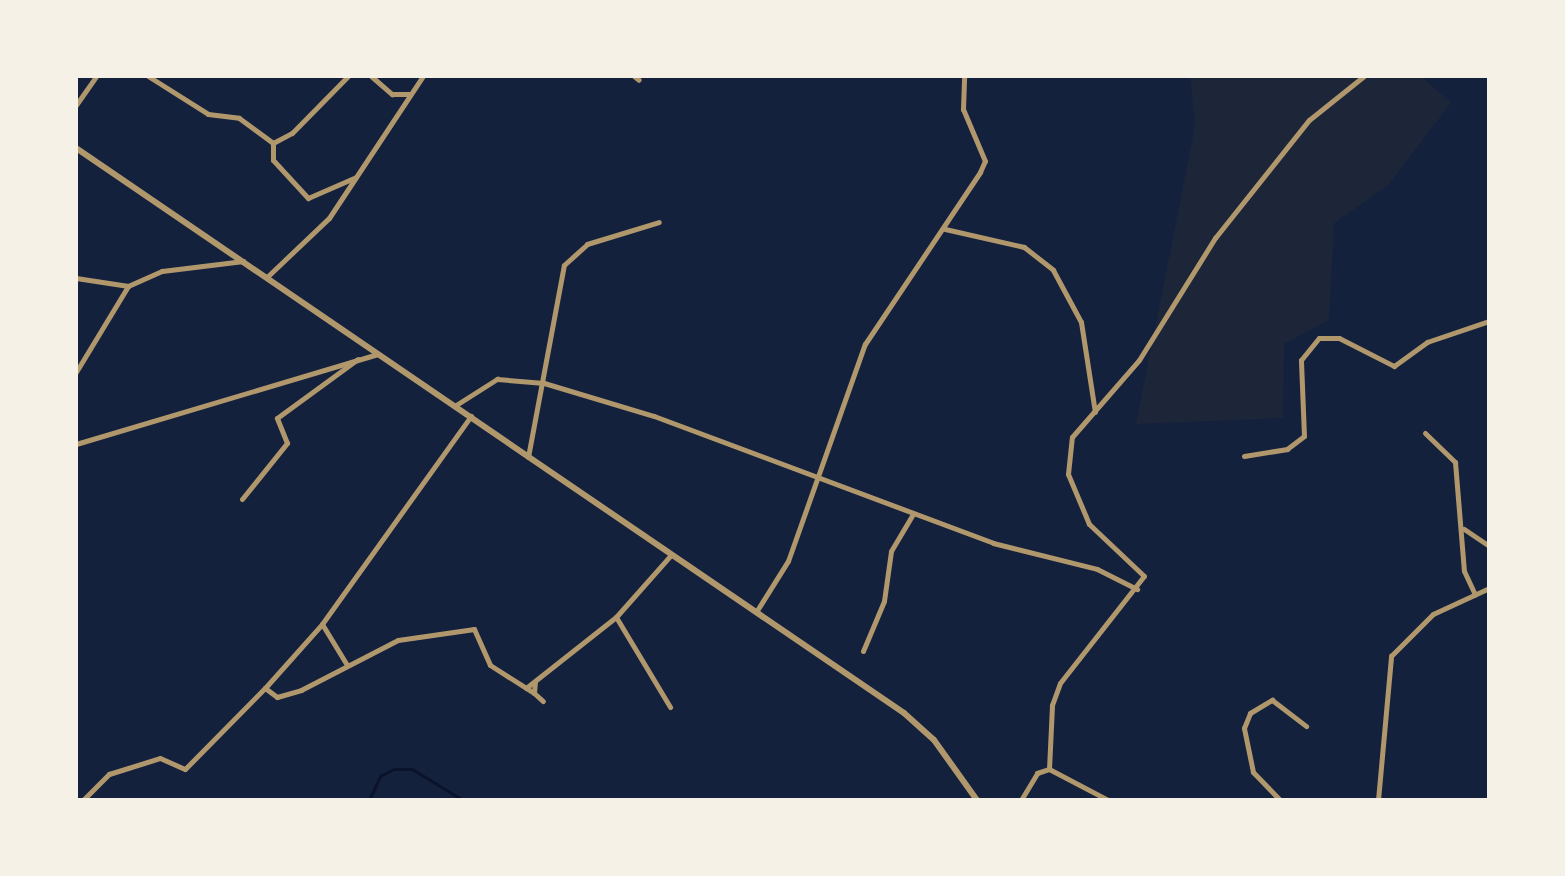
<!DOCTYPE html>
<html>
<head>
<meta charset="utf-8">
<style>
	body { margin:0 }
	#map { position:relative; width:1565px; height:876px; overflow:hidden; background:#14213d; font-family:"Space Grotesk",sans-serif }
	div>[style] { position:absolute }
	.green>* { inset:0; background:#1d2539 }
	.stream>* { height:3px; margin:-1.5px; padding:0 1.5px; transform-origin:1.5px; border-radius:1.5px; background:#0b132b }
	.minor>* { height:5px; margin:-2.5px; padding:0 2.5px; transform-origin:2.5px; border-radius:2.5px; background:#b1986c }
	.tertiary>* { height:6px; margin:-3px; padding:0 3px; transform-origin:3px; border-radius:3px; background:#b1986c }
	span { translate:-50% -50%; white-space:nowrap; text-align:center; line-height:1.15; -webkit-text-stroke:6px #f6f1e7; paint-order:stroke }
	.frame { position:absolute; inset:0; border:78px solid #f6f1e7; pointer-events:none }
</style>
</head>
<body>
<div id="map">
	<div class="green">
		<div style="clip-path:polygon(1190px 76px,1421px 76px,1451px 103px,1387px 186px,1334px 223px,1329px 320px,1284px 344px,1283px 418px,1136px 424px,1195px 126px)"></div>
	</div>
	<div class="stream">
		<div style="left:369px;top:800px;width:26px;rotate:-65deg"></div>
		<div style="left:380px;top:776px;width:16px;rotate:-27deg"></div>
		<div style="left:394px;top:769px;width:18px"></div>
		<div style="left:412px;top:769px;width:60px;rotate:31.3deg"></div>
	</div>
	<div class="minor">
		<div style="left:148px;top:76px;width:71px;rotate:32.3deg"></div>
		<div style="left:208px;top:114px;width:31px;rotate:7deg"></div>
		<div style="left:239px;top:118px;width:42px;rotate:36.3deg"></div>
		<div style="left:273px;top:143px;width:21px;rotate:-28deg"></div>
		<div style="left:292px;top:133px;width:80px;rotate:-45.5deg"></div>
		<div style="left:371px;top:76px;width:28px;rotate:41deg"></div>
		<div style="left:392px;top:94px;width:17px"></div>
		<div style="left:634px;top:76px;width:6px;rotate:39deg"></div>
		<div style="left:76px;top:105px;width:35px;rotate:-55deg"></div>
		<div style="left:273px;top:143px;width:17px;rotate:90deg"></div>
		<div style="left:273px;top:160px;width:52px;rotate:47.4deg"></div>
		<div style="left:308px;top:198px;width:52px;rotate:-23.6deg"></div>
		<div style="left:945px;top:229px;width:81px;rotate:12.8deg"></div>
		<div style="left:1024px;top:247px;width:37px;rotate:38deg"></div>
		<div style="left:1053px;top:270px;width:59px;rotate:61.7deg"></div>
		<div style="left:1081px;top:322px;width:91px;rotate:81.2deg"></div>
		<div style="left:268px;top:276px;width:84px;rotate:-43.6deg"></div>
		<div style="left:329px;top:218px;width:170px;rotate:-56.5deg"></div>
		<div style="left:76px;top:278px;width:53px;rotate:8.7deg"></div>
		<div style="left:128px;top:286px;width:37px;rotate:-24deg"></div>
		<div style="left:162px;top:271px;width:82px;rotate:-7deg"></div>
		<div style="left:76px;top:372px;width:100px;rotate:-58.8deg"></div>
		<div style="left:456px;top:405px;width:49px;rotate:-32.4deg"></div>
		<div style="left:497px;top:379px;width:47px;rotate:4.9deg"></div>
		<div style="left:544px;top:383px;width:115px;rotate:16.7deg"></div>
		<div style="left:654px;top:416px;width:362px;rotate:20.5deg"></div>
		<div style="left:993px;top:543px;width:107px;rotate:14deg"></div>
		<div style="left:1097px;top:569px;width:45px;rotate:26.6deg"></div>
		<div style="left:1425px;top:433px;width:42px;rotate:44deg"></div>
		<div style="left:1455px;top:462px;width:109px;rotate:85.3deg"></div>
		<div style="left:1464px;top:571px;width:26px;rotate:65deg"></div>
		<div style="left:76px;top:444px;width:315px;rotate:-16.6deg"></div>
		<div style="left:1244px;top:456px;width:44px;rotate:-9.2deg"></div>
		<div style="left:1287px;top:449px;width:21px;rotate:-37deg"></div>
		<div style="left:1304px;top:436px;width:76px;rotate:-92.3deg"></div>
		<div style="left:1301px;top:360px;width:28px;rotate:-51deg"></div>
		<div style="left:1319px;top:338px;width:20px"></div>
		<div style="left:1339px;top:338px;width:62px;rotate:27deg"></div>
		<div style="left:1394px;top:366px;width:41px;rotate:-36deg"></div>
		<div style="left:1427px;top:342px;width:65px;rotate:-18.7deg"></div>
		<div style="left:528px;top:457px;width:195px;rotate:-79.4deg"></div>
		<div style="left:564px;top:265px;width:31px;rotate:-42deg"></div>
		<div style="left:587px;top:244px;width:75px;rotate:-17deg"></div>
		<div style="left:242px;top:499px;width:72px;rotate:-51.2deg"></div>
		<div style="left:287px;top:443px;width:27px;rotate:-112deg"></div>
		<div style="left:277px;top:418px;width:100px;rotate:-36.1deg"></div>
		<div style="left:1464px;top:529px;width:30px;rotate:34deg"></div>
		<div style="left:756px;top:612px;width:60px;rotate:-57.9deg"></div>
		<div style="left:788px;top:561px;width:230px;rotate:-70.5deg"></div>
		<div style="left:865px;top:344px;width:207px;rotate:-56.2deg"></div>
		<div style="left:980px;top:172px;width:12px;rotate:-66deg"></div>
		<div style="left:985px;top:161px;width:56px;rotate:-112.9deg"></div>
		<div style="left:963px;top:109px;width:33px;rotate:-88deg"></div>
		<div style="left:616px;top:617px;width:105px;rotate:59deg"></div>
		<div style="left:322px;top:624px;width:48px;rotate:58.6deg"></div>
		<div style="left:863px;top:651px;width:54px;rotate:-67.2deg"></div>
		<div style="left:884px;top:601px;width:50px;rotate:-82deg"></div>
		<div style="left:891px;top:551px;width:43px;rotate:-59.3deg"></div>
		<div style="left:265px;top:688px;width:86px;rotate:-48.3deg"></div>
		<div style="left:322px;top:624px;width:256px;rotate:-54.4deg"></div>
		<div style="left:526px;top:688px;width:115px;rotate:-38.3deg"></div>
		<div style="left:616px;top:617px;width:81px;rotate:-48.5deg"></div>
		<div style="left:534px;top:693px;width:12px;rotate:42deg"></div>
		<div style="left:1049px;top:769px;width:64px;rotate:-87.3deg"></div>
		<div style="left:1052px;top:705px;width:23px;rotate:-70deg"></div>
		<div style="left:1060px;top:683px;width:136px;rotate:-51.9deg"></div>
		<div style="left:1144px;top:576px;width:76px;rotate:-136.6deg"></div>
		<div style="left:1089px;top:524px;width:54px;rotate:-112.8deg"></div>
		<div style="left:1068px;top:474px;width:37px;rotate:-84deg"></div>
		<div style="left:1072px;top:437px;width:102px;rotate:-49deg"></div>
		<div style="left:1139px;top:360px;width:144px;rotate:-58.1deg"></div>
		<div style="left:1215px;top:238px;width:151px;rotate:-51.5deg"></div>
		<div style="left:1309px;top:120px;width:70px;rotate:-38.7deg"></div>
		<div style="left:83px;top:800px;width:37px;rotate:-45deg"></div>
		<div style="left:109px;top:774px;width:53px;rotate:-17.4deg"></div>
		<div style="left:160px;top:758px;width:27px;rotate:24deg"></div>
		<div style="left:185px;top:769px;width:114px;rotate:-45.4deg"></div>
		<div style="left:265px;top:688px;width:15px;rotate:37deg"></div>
		<div style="left:277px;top:697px;width:25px;rotate:-16deg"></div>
		<div style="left:301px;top:690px;width:109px;rotate:-27.3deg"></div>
		<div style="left:398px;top:640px;width:77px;rotate:-8.2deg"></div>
		<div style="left:474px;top:629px;width:39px;rotate:66deg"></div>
		<div style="left:490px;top:665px;width:52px;rotate:32.5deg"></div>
		<div style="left:534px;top:693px;width:11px;rotate:-85deg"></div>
		<div style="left:854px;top:800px;width:6px"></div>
		<div style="left:1021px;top:800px;width:31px;rotate:-59deg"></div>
		<div style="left:1037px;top:773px;width:13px;rotate:-18deg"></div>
		<div style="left:1049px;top:769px;width:67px;rotate:27.7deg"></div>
		<div style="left:1280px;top:800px;width:39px;rotate:-134deg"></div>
		<div style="left:1253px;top:772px;width:45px;rotate:-101.6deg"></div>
		<div style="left:1244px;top:728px;width:16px;rotate:-68deg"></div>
		<div style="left:1250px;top:713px;width:26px;rotate:-31deg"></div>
		<div style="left:1272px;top:700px;width:43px;rotate:37.4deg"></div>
		<div style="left:1378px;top:800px;width:145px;rotate:-84.8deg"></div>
		<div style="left:1391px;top:656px;width:59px;rotate:-45deg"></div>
		<div style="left:1433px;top:614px;width:62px;rotate:-24.9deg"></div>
	</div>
	<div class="tertiary">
		<div style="left:76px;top:148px;width:1002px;rotate:34.31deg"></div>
		<div style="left:904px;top:713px;width:40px;rotate:42deg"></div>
		<div style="left:934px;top:740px;width:74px;rotate:54.4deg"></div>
	</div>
	<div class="frame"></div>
</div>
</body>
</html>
